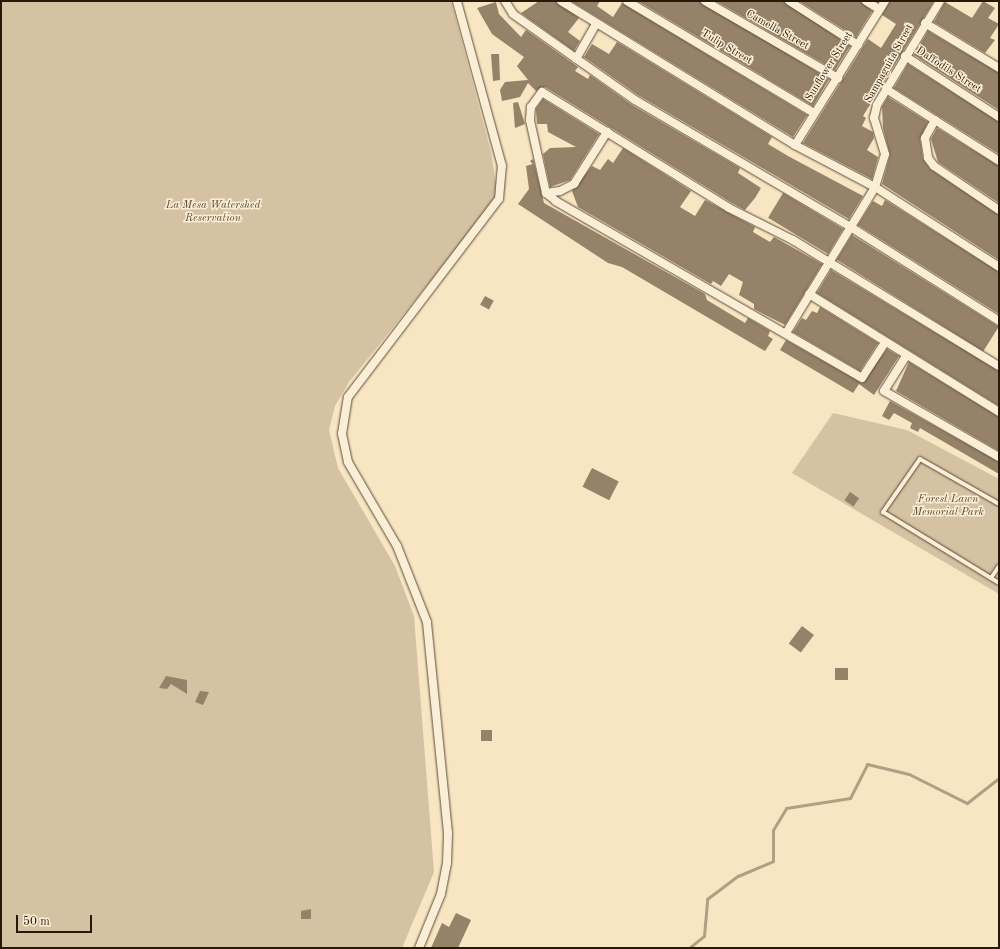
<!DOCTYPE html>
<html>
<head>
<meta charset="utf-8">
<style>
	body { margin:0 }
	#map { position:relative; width:1000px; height:949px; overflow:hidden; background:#f8e5c2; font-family:"Old Standard TT",serif }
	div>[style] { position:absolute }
	.green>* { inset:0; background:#d5c2a2 }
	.stream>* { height:3px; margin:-1.5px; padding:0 1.5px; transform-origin:1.5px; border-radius:1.5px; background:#b29f83 }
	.building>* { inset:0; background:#958269; transform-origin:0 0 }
	.roads { filter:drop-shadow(0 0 1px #5d4a36) drop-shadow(0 0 1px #5d4a36) }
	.lane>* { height:4px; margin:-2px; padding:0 2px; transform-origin:2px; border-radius:2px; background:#faeed7 }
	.street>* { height:8px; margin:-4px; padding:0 4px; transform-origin:4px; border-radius:4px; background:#faeed7 }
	span { translate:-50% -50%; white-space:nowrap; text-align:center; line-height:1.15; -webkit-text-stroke:3px #faeed7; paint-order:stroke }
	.street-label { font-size:11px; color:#291708 }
	.park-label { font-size:11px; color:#5d4a36; font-style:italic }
	.frame { position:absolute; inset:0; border:2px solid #291708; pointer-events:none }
	.scale { position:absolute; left:16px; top:915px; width:76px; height:18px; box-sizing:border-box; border:2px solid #291708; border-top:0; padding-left:5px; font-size:12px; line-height:14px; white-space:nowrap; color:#291708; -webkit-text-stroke:3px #faeed7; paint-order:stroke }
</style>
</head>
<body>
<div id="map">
	<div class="green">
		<div style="clip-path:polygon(1px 1px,451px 1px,491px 152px,498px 197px,349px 382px,335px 406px,329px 430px,338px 468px,395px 566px,414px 616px,434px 872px,402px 948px,1px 948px)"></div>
		<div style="clip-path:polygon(833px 413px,907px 430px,999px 479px,999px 594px,792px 473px)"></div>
	</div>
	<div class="stream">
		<div style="left:689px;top:948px;width:19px;rotate:-39deg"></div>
		<div style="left:704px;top:936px;width:37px;rotate:-85deg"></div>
		<div style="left:707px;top:899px;width:39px;rotate:-37deg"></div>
		<div style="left:738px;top:876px;width:38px;rotate:-23deg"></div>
		<div style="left:773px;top:861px;width:31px;rotate:-90deg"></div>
		<div style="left:773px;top:830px;width:26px;rotate:-59deg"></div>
		<div style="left:786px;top:808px;width:65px;rotate:-8.9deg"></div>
		<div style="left:850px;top:798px;width:38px;rotate:-63deg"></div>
		<div style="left:867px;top:764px;width:43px;rotate:13.4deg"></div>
		<div style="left:909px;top:774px;width:65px;rotate:26.6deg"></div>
		<div style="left:967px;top:803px;width:41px;rotate:-38deg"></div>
	</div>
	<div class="building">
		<div style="clip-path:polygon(539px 1px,556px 1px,579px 18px,568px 32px,580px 41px,574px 51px,521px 13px)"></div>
		<div style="clip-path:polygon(571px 1px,600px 1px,597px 6px,613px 17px,622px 3px,807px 115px,793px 137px)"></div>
		<div style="clip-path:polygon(638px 1px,700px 1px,829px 79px,813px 106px)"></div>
		<div style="clip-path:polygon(716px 1px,784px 1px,850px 46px,835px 70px)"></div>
		<div style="clip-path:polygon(799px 1px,861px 1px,872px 11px,856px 37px)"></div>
		<div style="clip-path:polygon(890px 1px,934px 1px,863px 116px,866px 118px,862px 126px,873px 132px,874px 138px,867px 150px,878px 157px,872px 179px,803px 143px,868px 39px,881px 48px,896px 24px,882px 15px)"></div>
		<div style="clip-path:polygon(983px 1px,995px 8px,988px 18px,999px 24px,990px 38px,995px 40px,985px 53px,934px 22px,945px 2px,972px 18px)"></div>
		<div style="clip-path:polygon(496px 2px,499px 14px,521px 37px,526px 30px,578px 67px,575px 71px,588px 79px,590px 75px,632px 105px,740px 168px,738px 173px,761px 188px,755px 198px,745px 210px,732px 203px,545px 87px,536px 91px,528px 83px,520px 97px,502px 101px,500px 90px,505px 82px,528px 80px,517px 66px,524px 57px,492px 34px,477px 8px)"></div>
		<div style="clip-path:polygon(928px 31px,999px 73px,999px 110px,914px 55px)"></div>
		<div style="clip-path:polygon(617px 42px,772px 137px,768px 144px,788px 156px,863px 196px,849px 219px,638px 95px,584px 57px,592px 44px,609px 54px)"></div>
		<div style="clip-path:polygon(491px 54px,499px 54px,500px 80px,493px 81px)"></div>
		<div style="clip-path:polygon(908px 64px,999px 122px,999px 154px,894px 88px)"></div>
		<div style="clip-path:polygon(888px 97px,928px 122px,920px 139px,923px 159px,930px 169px,999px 215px,999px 260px,882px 184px,890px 155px,883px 128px,882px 107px)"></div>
		<div style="clip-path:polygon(543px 99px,599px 134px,570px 180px,550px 187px,543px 154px,550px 148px,576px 147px,548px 132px,547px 124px,537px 124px,536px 109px)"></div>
		<div style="clip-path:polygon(518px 102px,525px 124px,515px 128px,513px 103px)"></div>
		<div style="clip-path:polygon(937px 128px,999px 166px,999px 203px,938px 162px,931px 139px)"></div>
		<div style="clip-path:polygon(623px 148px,691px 191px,680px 207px,695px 216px,705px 200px,755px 227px,753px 232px,770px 242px,774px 237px,822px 264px,785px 325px,754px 309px,754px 304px,739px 295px,743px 282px,729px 274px,721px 286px,713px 281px,711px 284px,578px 207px,572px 191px,592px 166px,600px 170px,608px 159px,613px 163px)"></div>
		<div style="clip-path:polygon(533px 159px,544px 203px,705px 294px,707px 300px,745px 323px,748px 318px,770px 331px,768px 336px,773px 339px,765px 351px,622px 267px,608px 263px,518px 204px,529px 189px,526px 166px,533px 164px,530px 161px)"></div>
		<div style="left:783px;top:193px;width:70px;height:29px;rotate:31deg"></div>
		<div style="clip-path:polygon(885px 200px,999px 272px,999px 314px,858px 225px,873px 201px,882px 206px)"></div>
		<div style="left:852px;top:235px;width:173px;height:29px;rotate:32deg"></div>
		<div style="clip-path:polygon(831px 270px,999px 371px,999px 406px,817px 293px)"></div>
		<div style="left:485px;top:296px;width:10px;height:10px;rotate:29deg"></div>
		<div style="clip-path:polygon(820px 307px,878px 343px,860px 371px,793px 332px,802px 318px,806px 320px,812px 311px,817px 313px)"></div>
		<div style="clip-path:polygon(786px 340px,862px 383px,887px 349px,899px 356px,874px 395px,859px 384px,853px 393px,780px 350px)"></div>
		<div style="clip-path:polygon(909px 362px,999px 417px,999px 451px,896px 391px)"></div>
		<div style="clip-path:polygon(890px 401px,999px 462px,999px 474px,920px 428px,918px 432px,910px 428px,912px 423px,894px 413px,889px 420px,882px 416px)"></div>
		<div style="left:592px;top:468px;width:30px;height:21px;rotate:27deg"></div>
		<div style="left:850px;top:492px;width:11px;height:10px;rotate:34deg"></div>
		<div style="left:802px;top:626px;width:15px;height:22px;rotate:37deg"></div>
		<div style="left:835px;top:668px;width:13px;height:12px"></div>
		<div style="clip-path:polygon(166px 676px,187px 680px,187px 694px,171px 684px,167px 689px,159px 688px)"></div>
		<div style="clip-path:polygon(200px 691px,209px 692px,203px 705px,195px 702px)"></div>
		<div style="left:481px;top:730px;width:11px;height:11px"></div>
		<div style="clip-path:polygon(311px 909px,311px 919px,301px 919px,301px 911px)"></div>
		<div style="clip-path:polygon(456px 913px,471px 920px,458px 948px,431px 948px,442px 923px,449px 927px)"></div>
	</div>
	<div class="roads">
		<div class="lane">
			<div style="left:999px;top:504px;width:91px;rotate:-150.3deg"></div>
			<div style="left:920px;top:459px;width:65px;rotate:124.9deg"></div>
			<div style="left:883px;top:512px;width:136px;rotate:31.5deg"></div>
			<div style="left:991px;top:578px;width:14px;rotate:-56deg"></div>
		</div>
		<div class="street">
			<div style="left:505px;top:1px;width:15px;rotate:58deg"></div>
			<div style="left:513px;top:14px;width:149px;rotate:35.2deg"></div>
			<div style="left:635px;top:100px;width:248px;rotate:30.5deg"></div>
			<div style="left:849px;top:226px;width:178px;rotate:32.3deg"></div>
			<div style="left:561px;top:1px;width:275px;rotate:31.6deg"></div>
			<div style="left:795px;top:145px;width:90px;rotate:27.7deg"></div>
			<div style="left:875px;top:187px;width:148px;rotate:32.8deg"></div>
			<div style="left:627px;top:1px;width:218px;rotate:30.9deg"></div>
			<div style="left:705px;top:1px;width:154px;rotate:30.1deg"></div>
			<div style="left:789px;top:1px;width:82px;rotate:32.5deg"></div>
			<div style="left:866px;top:1px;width:15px;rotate:32deg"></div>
			<div style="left:925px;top:23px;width:87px;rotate:31.3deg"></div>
			<div style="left:905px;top:56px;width:112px;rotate:33deg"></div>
			<div style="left:576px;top:59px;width:40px;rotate:-60.3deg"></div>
			<div style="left:886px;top:89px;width:134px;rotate:32.5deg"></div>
			<div style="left:935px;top:120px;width:21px;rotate:119deg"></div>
			<div style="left:925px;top:138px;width:20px;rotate:81deg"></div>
			<div style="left:928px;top:158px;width:10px;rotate:53deg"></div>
			<div style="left:934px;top:166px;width:78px;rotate:34.1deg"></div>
			<div style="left:795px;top:145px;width:170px;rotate:-58deg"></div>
			<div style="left:546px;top:193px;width:14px;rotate:-8deg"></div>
			<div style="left:560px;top:191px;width:16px;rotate:-27deg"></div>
			<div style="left:574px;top:184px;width:62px;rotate:-57.6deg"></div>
			<div style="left:809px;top:294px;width:224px;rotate:31.8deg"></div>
			<div style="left:786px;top:333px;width:171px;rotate:-58.6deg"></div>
			<div style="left:875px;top:187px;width:34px;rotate:-73deg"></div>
			<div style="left:885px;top:154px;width:38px;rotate:-107deg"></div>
			<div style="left:874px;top:118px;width:13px;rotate:-77deg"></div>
			<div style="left:877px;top:105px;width:122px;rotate:-58.8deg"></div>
			<div style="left:884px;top:344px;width:40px;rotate:122.9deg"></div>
			<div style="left:862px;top:378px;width:354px;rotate:-150deg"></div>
			<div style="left:556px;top:201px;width:13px;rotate:-141deg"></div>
			<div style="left:546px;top:193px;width:75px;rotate:-102.4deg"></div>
			<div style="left:530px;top:120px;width:13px;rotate:-86deg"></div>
			<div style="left:531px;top:107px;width:19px;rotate:-54deg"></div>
			<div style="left:542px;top:92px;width:220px;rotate:31.8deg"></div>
			<div style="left:729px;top:208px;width:72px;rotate:26.6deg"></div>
			<div style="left:793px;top:240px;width:241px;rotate:31.5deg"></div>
			<div style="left:906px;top:356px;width:41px;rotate:122.2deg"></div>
			<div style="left:884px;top:391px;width:133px;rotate:29.9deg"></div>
			<div style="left:419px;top:948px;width:58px;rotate:-67.8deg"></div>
			<div style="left:441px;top:894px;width:32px;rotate:-79deg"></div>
			<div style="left:447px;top:863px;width:30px;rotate:-88deg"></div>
			<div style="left:448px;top:833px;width:212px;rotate:-95.7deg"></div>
			<div style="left:427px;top:622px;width:82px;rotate:-111.5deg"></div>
			<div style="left:397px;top:546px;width:97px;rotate:-120.3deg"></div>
			<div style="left:348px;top:462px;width:29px;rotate:-102deg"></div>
			<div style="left:342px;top:434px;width:37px;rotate:-81deg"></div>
			<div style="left:348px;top:397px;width:249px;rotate:-52.7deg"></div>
			<div style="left:499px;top:199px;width:33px;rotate:-85deg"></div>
			<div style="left:502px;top:166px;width:171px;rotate:-105.3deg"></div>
		</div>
	</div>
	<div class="street-label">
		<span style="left:777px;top:31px;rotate:29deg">Camella Street</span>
		<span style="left:726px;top:48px;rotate:31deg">Tulip Street</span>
		<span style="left:890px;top:64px;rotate:-61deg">Sampaguita Street</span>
		<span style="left:830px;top:67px;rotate:-58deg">Sunflower Street</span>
		<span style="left:948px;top:71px;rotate:33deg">Daffodils Street</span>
	</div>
	<div class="park-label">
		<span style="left:213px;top:213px">La Mesa Watershed<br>Reservation</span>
		<span style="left:948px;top:507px">Forest Lawn<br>Memorial Park</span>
	</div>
	<div class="frame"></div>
	<div class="scale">50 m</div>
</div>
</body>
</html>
